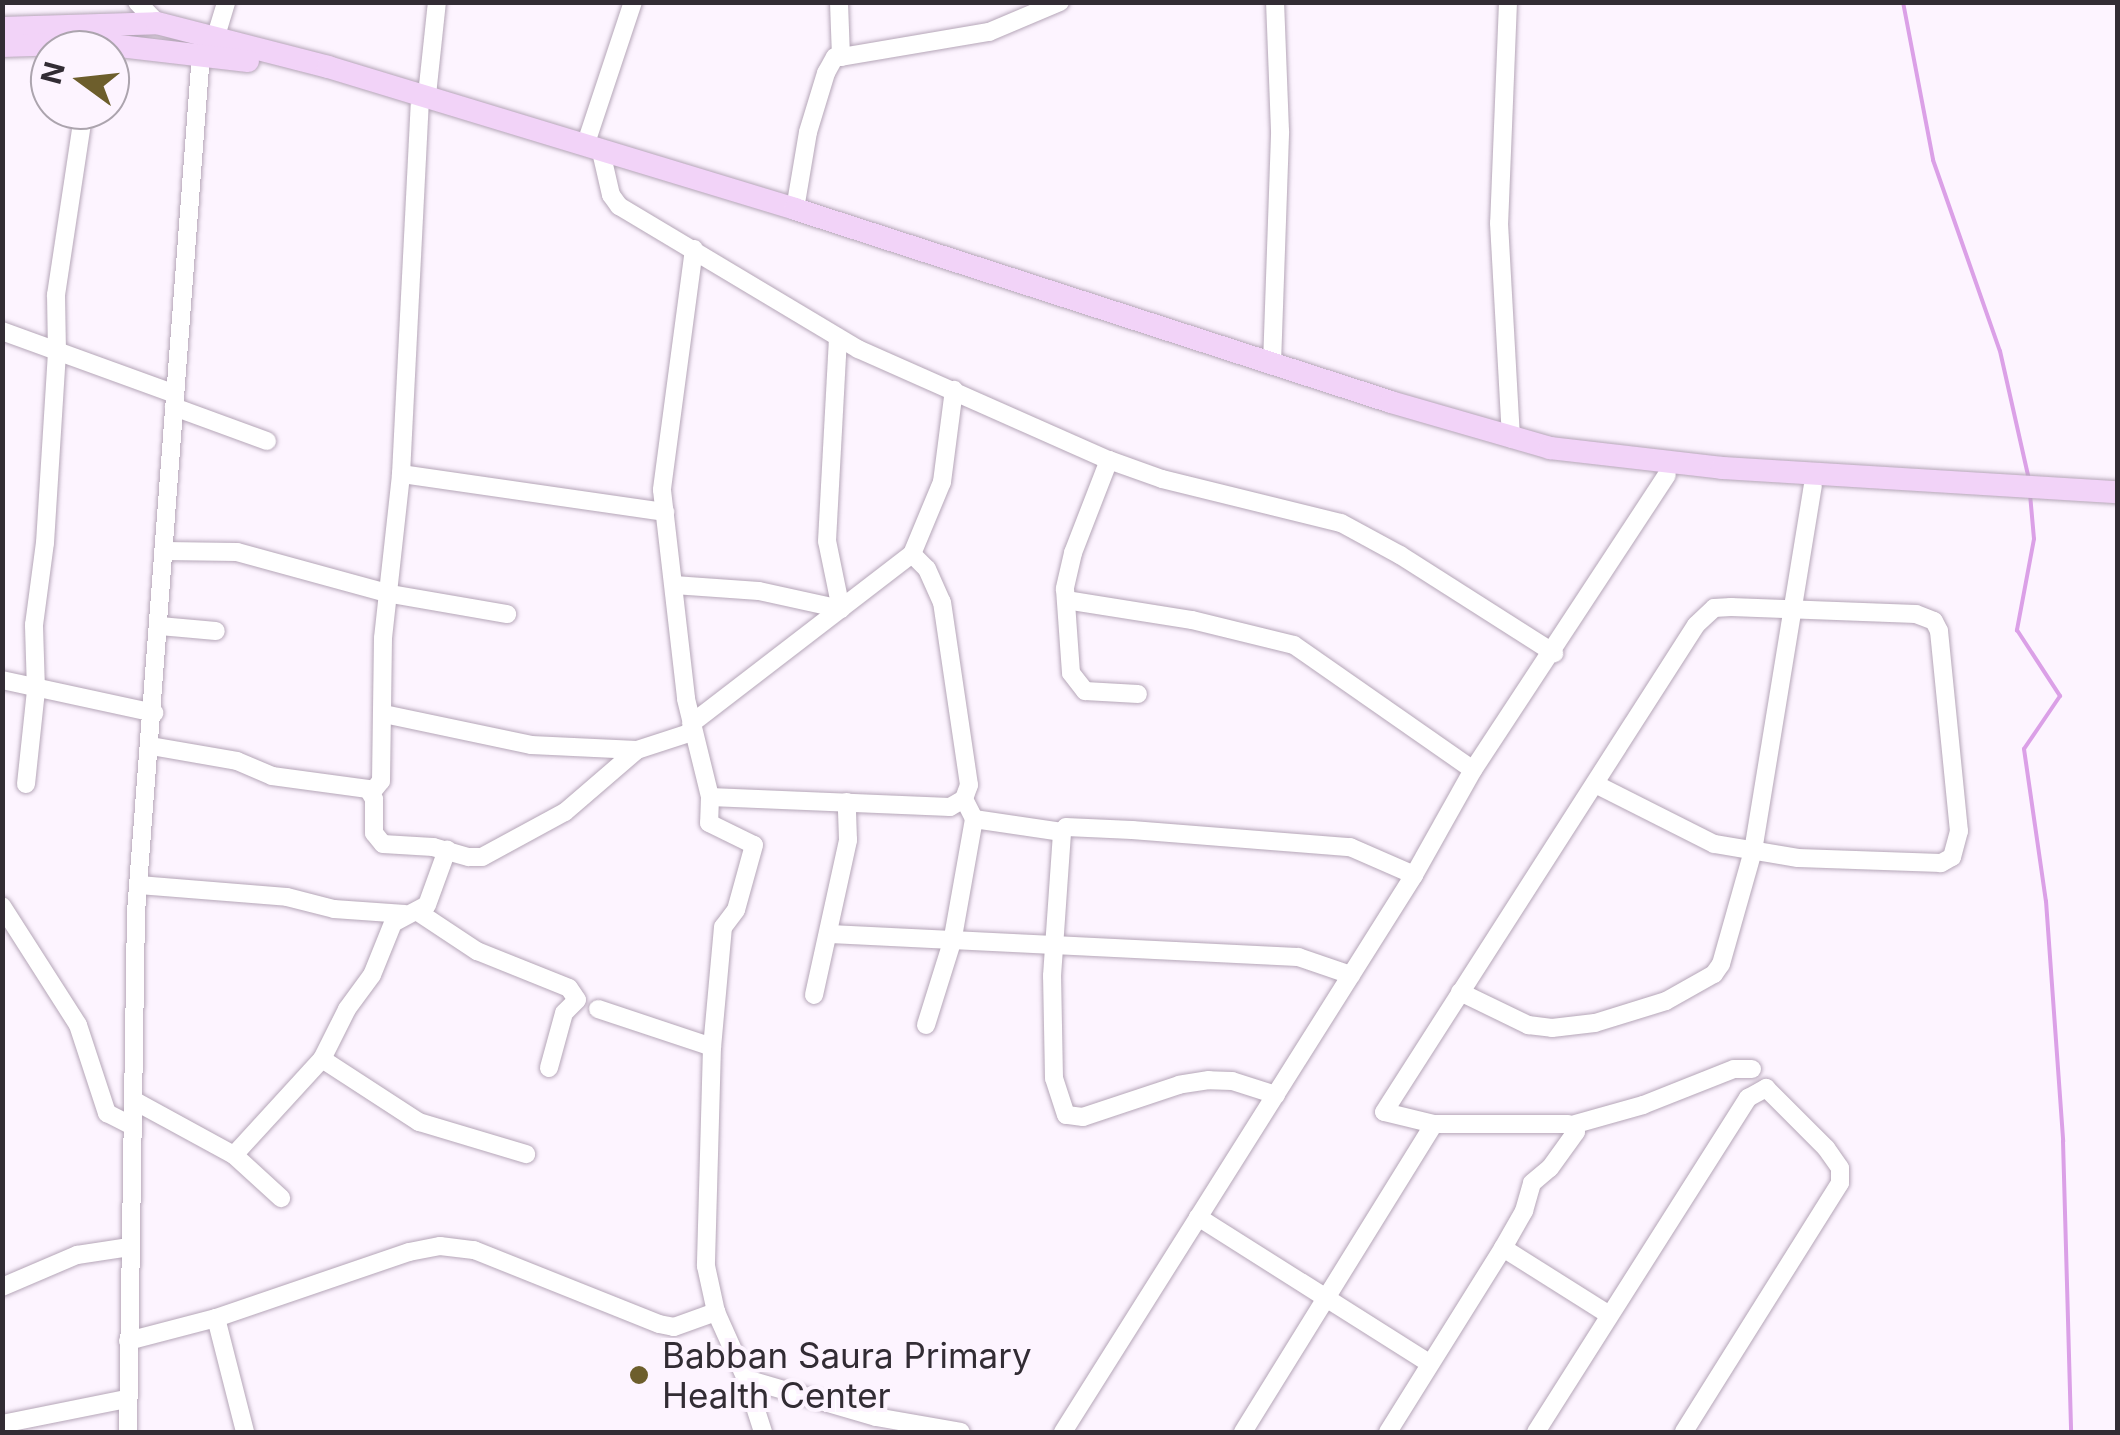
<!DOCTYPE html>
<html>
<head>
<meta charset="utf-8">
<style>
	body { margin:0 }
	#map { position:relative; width:2120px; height:1435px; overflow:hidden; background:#fdf4ff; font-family:Inter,sans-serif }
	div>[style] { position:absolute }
	.stream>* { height:4px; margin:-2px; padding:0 2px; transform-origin:2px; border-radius:2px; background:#dba0e7 }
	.roads { filter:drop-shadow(0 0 2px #b5a6b8) drop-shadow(0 0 2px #b5a6b8) }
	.minor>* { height:18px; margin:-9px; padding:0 9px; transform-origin:9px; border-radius:9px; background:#fff }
	.major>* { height:22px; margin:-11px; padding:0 11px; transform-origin:11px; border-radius:11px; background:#f2d3f8 }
	.dots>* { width:28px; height:28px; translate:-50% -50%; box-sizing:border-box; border:5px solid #fdf4ff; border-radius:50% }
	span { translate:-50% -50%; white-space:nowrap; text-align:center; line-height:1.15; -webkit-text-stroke:8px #fdf4ff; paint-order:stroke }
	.poi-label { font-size:35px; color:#322c34 }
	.left { translate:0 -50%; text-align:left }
	.frame { position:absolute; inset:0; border:5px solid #322c34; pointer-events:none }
	.north { position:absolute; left:30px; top:30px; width:100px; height:100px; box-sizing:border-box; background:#fdf4ff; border:2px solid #aca4ae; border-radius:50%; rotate:285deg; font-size:28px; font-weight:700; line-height:40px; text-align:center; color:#322c34 }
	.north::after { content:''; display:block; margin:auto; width:35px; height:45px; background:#6d5e2c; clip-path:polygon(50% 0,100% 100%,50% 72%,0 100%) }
</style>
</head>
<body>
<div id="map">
	<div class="stream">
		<div style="left:1903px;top:2px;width:161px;rotate:79.2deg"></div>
		<div style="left:1933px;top:160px;width:202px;rotate:70.7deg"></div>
		<div style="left:2000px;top:351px;width:132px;rotate:77.3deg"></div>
		<div style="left:2030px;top:494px;width:45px;rotate:84.9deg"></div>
		<div style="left:2034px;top:539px;width:93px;rotate:100.6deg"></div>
		<div style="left:2017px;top:630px;width:79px;rotate:56.9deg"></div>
		<div style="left:2060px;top:696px;width:64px;rotate:124.2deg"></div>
		<div style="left:2024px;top:749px;width:154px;rotate:81.8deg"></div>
		<div style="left:2046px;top:901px;width:241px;rotate:85.9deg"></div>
		<div style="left:2063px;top:1141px;width:291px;rotate:88.4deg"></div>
	</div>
	<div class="roads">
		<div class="minor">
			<div style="left:137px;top:2px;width:29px;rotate:46deg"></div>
			<div style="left:1508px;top:2px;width:221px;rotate:92.3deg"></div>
			<div style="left:1499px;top:223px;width:216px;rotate:86.8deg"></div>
			<div style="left:215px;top:39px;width:39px;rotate:-73deg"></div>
			<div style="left:841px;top:57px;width:150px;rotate:-9.6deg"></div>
			<div style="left:989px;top:32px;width:77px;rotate:-22.9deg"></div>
			<div style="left:427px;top:95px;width:94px;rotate:-83.9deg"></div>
			<div style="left:586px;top:143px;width:149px;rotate:-71.6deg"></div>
			<div style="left:602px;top:156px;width:40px;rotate:77deg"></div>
			<div style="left:611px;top:195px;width:14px;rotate:54deg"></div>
			<div style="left:619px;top:206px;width:279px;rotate:30.9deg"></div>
			<div style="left:858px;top:349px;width:274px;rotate:23.9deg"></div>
			<div style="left:1109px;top:460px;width:56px;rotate:19.7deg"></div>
			<div style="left:1162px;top:479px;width:184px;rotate:13.8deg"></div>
			<div style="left:1341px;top:523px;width:67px;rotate:28.5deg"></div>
			<div style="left:1400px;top:555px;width:183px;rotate:32.5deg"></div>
			<div style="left:795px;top:209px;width:78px;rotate:-80.4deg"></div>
			<div style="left:808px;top:132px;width:62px;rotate:-73deg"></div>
			<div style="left:826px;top:73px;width:18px;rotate:-61deg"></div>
			<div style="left:835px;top:57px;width:6px"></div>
			<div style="left:841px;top:57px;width:55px;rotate:-92.1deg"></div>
			<div style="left:694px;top:249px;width:243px;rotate:97.6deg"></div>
			<div style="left:662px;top:490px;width:210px;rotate:83.4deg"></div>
			<div style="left:686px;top:699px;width:101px;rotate:76.2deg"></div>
			<div style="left:710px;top:797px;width:26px;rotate:92deg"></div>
			<div style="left:709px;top:823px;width:50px;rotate:26.1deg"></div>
			<div style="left:754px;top:845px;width:67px;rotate:105.5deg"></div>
			<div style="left:736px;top:910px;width:21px;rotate:127deg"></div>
			<div style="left:723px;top:927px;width:121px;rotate:95.2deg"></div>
			<div style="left:712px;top:1047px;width:219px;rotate:91.6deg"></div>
			<div style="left:706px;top:1266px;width:47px;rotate:77.7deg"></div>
			<div style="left:716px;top:1312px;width:73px;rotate:65.9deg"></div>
			<div style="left:746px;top:1379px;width:56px;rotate:72.2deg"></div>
			<div style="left:2px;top:331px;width:184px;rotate:20deg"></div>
			<div style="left:1272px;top:364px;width:233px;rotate:-88deg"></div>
			<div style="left:1280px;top:131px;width:129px;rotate:-92.2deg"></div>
			<div style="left:174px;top:407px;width:99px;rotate:20.1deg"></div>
			<div style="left:1109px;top:460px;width:100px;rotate:111.2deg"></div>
			<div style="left:1073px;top:553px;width:37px;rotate:103deg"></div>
			<div style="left:1065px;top:589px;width:84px;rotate:85.9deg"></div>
			<div style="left:1071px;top:673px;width:23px;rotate:52deg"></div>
			<div style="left:1085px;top:691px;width:53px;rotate:3.2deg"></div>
			<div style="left:401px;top:474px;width:267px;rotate:8.2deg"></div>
			<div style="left:165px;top:551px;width:72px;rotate:0.8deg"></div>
			<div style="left:237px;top:552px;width:160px;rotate:15.3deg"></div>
			<div style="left:391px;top:594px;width:118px;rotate:9.8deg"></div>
			<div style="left:912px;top:554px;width:21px;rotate:45deg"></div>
			<div style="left:927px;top:569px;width:36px;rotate:66deg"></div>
			<div style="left:942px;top:602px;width:185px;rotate:81.6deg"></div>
			<div style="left:969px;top:785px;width:15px;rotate:110deg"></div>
			<div style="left:964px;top:799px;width:22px;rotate:63deg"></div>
			<div style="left:974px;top:819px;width:125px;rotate:100.1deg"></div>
			<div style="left:952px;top:942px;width:87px;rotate:107.4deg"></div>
			<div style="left:674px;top:585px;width:85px;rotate:4deg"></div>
			<div style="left:759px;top:591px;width:84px;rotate:12.4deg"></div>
			<div style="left:841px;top:609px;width:69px;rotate:-101.6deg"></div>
			<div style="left:827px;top:541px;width:203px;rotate:-86.9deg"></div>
			<div style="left:1066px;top:600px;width:128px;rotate:9deg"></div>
			<div style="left:1192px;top:620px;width:105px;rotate:13.8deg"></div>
			<div style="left:1294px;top:645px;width:218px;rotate:34.9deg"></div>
			<div style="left:160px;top:626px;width:56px;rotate:5.1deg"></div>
			<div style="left:2px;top:680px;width:156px;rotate:12.2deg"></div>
			<div style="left:384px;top:714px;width:150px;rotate:11.9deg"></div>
			<div style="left:531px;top:745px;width:106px;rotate:2.7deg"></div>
			<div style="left:691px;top:724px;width:279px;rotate:-37.6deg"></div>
			<div style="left:912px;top:554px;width:78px;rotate:-67.4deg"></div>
			<div style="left:942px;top:482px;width:93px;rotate:-82.6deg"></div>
			<div style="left:151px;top:746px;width:87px;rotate:9.9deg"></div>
			<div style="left:237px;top:761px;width:38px;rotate:23deg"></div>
			<div style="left:272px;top:776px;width:97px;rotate:7.7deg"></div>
			<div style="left:368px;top:789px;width:12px;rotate:59deg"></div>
			<div style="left:374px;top:799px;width:34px;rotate:90deg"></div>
			<div style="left:374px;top:833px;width:14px;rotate:51deg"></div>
			<div style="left:383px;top:844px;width:50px;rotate:3.4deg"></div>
			<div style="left:433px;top:847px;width:37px;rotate:16deg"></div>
			<div style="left:469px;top:857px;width:13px"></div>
			<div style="left:482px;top:857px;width:94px;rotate:-28.5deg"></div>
			<div style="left:565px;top:812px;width:95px;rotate:-40.7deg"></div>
			<div style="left:637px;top:750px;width:58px;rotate:-18.1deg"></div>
			<div style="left:26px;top:784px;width:95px;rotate:-83.9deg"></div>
			<div style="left:36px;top:690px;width:65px;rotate:-91.8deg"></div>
			<div style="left:34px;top:625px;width:83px;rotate:-82.4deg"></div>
			<div style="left:45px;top:543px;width:191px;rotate:-86.4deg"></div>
			<div style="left:57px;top:352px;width:57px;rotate:-91deg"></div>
			<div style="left:56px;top:295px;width:187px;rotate:-81.4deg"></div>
			<div style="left:372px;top:792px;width:14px;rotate:-51deg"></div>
			<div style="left:381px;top:781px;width:143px;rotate:-89.2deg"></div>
			<div style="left:383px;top:638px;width:165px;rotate:-83.7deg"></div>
			<div style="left:401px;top:474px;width:369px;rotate:-87.1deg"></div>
			<div style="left:710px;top:797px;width:240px;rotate:2.4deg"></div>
			<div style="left:950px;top:807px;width:16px;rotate:-30deg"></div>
			<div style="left:974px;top:819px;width:89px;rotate:8.4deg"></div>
			<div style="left:139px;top:885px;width:148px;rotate:4.6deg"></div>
			<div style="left:287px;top:897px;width:49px;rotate:14.3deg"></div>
			<div style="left:334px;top:909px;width:71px;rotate:4deg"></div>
			<div style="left:2px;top:906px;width:141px;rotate:57.4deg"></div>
			<div style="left:78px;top:1025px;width:93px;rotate:71.8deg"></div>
			<div style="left:107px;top:1113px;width:27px;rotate:27deg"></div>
			<div style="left:418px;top:912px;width:71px;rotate:33.5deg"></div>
			<div style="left:477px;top:951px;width:99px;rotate:21.9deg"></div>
			<div style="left:569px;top:988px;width:14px;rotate:56deg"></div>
			<div style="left:577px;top:1000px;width:18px;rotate:135deg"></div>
			<div style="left:564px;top:1013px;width:57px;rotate:105.3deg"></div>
			<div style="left:829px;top:934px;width:470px;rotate:2.8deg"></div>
			<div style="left:1298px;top:957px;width:56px;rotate:18.8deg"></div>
			<div style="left:1460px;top:992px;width:76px;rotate:25.9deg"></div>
			<div style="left:1528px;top:1025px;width:24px;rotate:7deg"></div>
			<div style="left:1552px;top:1028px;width:43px;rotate:-6.6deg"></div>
			<div style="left:1595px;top:1023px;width:74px;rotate:-17.2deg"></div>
			<div style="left:1666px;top:1001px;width:55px;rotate:-29.4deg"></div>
			<div style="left:1714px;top:974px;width:12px;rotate:-55deg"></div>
			<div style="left:1721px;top:964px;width:117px;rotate:-74.2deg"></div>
			<div style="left:1753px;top:851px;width:370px;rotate:-80.7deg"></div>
			<div style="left:814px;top:995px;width:159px;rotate:-77.6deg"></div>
			<div style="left:848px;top:840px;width:38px;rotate:-92deg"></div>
			<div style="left:598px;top:1009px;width:120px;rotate:18.4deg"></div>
			<div style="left:322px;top:1059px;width:116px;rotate:33deg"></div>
			<div style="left:419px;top:1122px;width:112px;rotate:16.7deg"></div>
			<div style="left:1276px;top:1095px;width:46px;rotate:-162.3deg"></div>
			<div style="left:1232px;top:1081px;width:23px;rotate:-178deg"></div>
			<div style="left:1209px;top:1080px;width:30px;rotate:171deg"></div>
			<div style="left:1179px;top:1085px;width:101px;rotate:161.6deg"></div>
			<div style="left:1083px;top:1117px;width:17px;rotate:-173deg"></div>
			<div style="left:1066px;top:1115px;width:39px;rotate:-108deg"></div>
			<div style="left:1054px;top:1078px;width:102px;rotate:-91.1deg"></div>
			<div style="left:1052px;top:976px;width:144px;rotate:-86deg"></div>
			<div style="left:1062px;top:832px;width:6px;rotate:-51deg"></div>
			<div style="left:1066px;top:827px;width:66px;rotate:2.6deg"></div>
			<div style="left:1132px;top:830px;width:219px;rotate:4.5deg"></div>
			<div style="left:1350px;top:847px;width:70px;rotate:23.6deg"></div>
			<div style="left:133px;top:1100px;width:115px;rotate:28.6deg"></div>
			<div style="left:234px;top:1155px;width:64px;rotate:42.5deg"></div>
			<div style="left:1572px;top:1125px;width:74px;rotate:-15.7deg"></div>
			<div style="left:1643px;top:1105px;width:98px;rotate:-21.6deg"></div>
			<div style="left:1734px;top:1069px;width:18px"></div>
			<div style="left:234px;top:1155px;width:130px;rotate:-47.5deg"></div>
			<div style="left:322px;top:1059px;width:56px;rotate:-63.4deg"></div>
			<div style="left:347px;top:1009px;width:42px;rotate:-53.7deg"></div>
			<div style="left:372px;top:975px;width:56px;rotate:-68deg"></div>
			<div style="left:393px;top:923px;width:38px;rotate:-28deg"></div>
			<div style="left:427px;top:905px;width:59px;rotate:-70deg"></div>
			<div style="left:1198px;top:1217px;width:273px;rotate:32.3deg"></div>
			<div style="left:1503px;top:1248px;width:124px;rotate:32.2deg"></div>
			<div style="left:2px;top:1287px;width:82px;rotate:-23.1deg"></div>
			<div style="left:77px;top:1255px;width:53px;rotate:-8.7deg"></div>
			<div style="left:216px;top:1318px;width:118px;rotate:75.7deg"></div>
			<div style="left:128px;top:1341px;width:91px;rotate:-14.6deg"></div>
			<div style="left:216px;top:1318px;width:204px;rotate:-18.9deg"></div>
			<div style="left:409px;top:1252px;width:32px;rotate:-11deg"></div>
			<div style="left:440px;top:1246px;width:34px;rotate:7deg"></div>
			<div style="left:474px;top:1250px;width:199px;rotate:21.8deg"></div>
			<div style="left:659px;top:1324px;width:15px;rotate:11deg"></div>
			<div style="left:674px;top:1327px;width:45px;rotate:-19.7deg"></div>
			<div style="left:746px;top:1379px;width:135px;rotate:16.3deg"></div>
			<div style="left:876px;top:1417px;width:86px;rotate:10deg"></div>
			<div style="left:2px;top:1424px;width:126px;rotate:-11.4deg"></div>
			<div style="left:128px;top:1432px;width:520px;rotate:-89.12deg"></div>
			<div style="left:136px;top:912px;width:861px;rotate:-85.67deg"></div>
			<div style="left:1063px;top:1432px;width:658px;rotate:-57.78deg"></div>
			<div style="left:1414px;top:875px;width:120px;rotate:-60.7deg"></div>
			<div style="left:1473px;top:770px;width:353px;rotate:-56.7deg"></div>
			<div style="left:1243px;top:1432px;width:362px;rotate:-58.2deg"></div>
			<div style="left:1388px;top:1432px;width:217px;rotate:-58deg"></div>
			<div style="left:1503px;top:1248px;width:43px;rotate:-60.4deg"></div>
			<div style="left:1524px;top:1211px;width:29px;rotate:-74deg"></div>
			<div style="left:1532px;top:1183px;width:23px;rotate:-40deg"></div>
			<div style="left:1550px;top:1168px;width:44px;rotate:-54.2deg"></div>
			<div style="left:1576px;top:1132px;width:11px;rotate:-135deg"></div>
			<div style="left:1568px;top:1124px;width:134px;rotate:180deg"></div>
			<div style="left:1434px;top:1124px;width:51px;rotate:-166.5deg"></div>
			<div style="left:1384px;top:1112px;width:578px;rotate:-57.35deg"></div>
			<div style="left:1696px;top:625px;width:25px;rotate:-43deg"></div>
			<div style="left:1714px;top:608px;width:17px;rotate:-3deg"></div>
			<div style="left:1731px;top:607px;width:185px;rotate:2.2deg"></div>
			<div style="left:1916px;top:614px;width:19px;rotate:21deg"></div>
			<div style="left:1934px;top:621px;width:11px;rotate:63deg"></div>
			<div style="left:1939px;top:631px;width:201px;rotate:84.3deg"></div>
			<div style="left:1959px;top:831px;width:27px;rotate:105deg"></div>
			<div style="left:1952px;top:857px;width:13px;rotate:151deg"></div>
			<div style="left:1941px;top:863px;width:143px;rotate:-178deg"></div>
			<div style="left:1798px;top:858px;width:85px;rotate:-170.5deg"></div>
			<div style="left:1714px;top:844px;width:133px;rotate:-153.2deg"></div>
			<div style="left:1536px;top:1432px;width:396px;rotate:-57.6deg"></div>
			<div style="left:1748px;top:1098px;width:21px;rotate:-29deg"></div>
			<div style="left:1766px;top:1088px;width:85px;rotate:45deg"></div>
			<div style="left:1826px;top:1148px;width:24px;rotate:55deg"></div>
			<div style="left:1840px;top:1168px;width:15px;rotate:90deg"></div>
			<div style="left:1840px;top:1183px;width:294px;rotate:122.1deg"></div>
		</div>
		<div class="major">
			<div style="left:2px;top:28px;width:155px;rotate:-1.8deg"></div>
			<div style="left:157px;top:23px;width:177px;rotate:14.4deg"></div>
			<div style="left:328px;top:67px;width:488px;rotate:16.9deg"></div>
			<div style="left:795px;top:209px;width:626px;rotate:17.94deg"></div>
			<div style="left:1391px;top:402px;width:166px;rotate:16.1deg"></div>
			<div style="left:1550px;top:448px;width:173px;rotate:6.6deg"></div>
			<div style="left:1722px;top:468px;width:397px;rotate:3.5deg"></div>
			<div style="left:2px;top:46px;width:92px;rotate:-1.9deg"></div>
			<div style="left:94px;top:43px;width:155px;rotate:6.7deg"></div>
		</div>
	</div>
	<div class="dots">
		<div style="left:639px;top:1375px;background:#6d5e2c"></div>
	</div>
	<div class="poi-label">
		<span class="left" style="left:662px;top:1375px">Babban Saura Primary<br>Health Center</span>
	</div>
	<div class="frame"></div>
	<div class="north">N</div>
</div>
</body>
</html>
